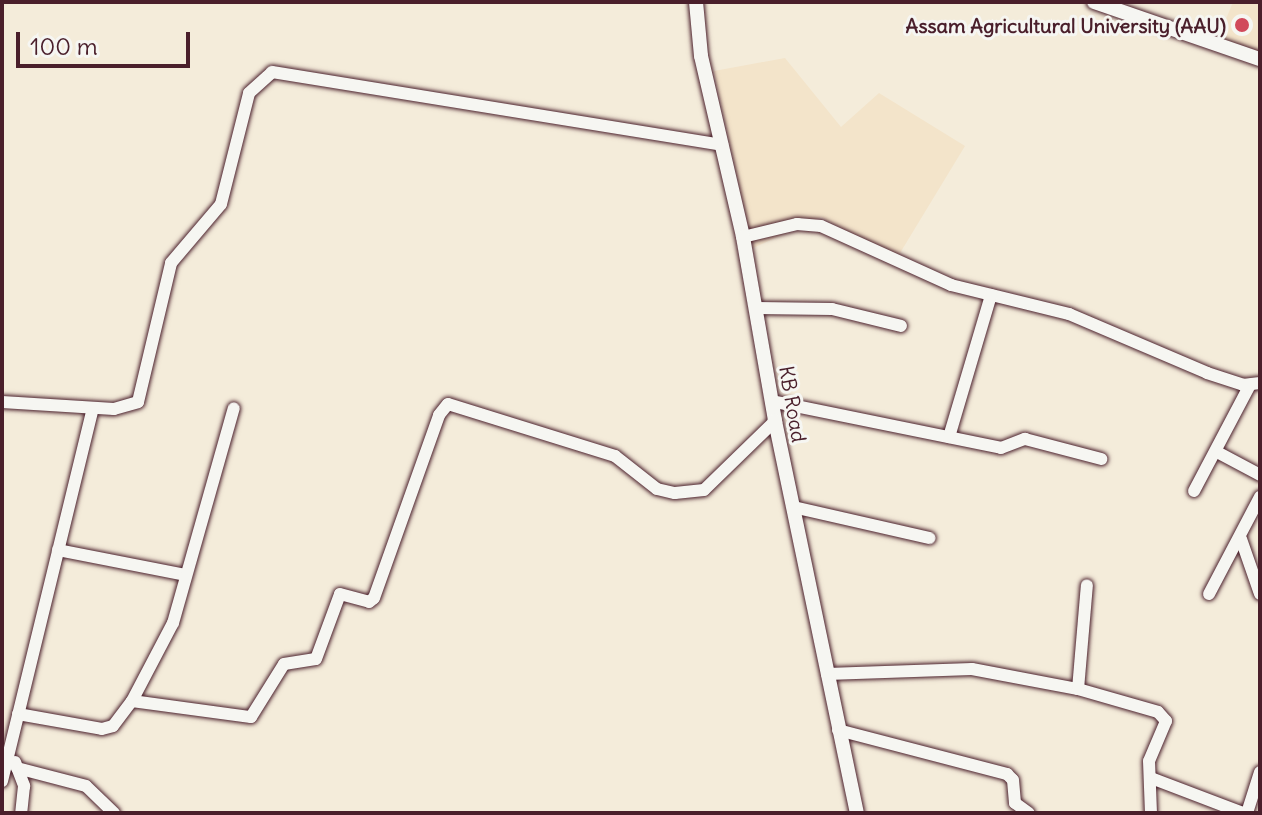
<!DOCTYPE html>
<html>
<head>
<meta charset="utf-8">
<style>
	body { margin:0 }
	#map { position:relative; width:1262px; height:815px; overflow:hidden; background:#f4ecda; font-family:Delius,sans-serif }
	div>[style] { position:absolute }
	.built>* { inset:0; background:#f3e4ca }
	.roads { filter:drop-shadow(0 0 2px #4a1f2b) drop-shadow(0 0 2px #4a1f2b) }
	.minor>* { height:12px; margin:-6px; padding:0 6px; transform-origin:6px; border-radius:6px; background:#f6f6f2 }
	.major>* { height:14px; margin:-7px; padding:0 7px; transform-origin:7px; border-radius:7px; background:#f6f6f2 }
	.dots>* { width:22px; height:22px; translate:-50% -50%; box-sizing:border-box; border:4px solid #f6f6f2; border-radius:50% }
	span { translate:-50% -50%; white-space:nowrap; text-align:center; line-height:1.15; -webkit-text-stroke:6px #f6f6f2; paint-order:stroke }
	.poi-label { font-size:20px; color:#4a1f2b; font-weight:700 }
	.right { translate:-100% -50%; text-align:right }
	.street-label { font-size:20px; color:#4a1f2b }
	.frame { position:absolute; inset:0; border:4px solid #4a1f2b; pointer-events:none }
	.scale { position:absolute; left:16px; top:32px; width:174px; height:36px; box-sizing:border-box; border:4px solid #4a1f2b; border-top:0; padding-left:10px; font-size:24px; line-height:28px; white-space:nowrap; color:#4a1f2b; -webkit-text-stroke:6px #f6f6f2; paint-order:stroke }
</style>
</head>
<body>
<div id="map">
	<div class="built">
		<div style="clip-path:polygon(1233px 2px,1260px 2px,1260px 65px,1214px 48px)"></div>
		<div style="clip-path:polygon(785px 58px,841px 127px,879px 93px,965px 146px,897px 258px,821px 217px,753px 248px,714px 71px)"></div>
	</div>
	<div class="roads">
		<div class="minor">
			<div style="left:743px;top:237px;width:56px;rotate:-13.5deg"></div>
			<div style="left:797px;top:224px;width:24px;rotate:5deg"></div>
			<div style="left:821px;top:226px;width:143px;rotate:24.4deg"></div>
			<div style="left:951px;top:285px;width:122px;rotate:13.8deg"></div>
			<div style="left:1069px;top:314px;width:150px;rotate:23.1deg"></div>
			<div style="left:1207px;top:373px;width:38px;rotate:18deg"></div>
			<div style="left:1243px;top:385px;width:17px;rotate:-7deg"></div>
			<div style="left:757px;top:308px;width:75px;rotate:0.8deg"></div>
			<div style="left:832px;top:309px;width:71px;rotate:13.8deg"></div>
			<div style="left:771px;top:401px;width:235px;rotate:11.5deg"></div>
			<div style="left:1001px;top:448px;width:26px;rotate:-21deg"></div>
			<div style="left:1025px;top:439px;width:79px;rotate:14.7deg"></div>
			<div style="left:2px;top:402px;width:112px;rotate:3.6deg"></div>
			<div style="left:114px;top:409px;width:25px;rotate:-16deg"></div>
			<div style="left:138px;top:402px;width:143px;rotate:-76.6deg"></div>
			<div style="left:171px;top:263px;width:77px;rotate:-49.7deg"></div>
			<div style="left:221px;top:204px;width:114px;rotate:-75.8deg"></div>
			<div style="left:249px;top:93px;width:31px;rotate:-42deg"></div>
			<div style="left:272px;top:72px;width:456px;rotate:9.2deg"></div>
			<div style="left:949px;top:437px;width:148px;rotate:-73.5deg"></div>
			<div style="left:1217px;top:452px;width:49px;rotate:28.1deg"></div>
			<div style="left:1194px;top:491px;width:120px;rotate:-62.2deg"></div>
			<div style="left:793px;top:507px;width:140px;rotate:12.8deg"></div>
			<div style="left:1241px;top:539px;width:58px;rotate:70.9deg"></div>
			<div style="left:58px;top:550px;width:130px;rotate:11.1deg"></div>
			<div style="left:1209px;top:594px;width:110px;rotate:-62.3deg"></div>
			<div style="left:827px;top:674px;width:145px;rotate:-2deg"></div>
			<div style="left:972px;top:669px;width:108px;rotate:10.7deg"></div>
			<div style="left:1078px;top:689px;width:83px;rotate:16deg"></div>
			<div style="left:1158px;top:712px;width:12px;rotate:48deg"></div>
			<div style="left:1166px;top:721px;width:43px;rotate:113deg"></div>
			<div style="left:1149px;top:761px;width:52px;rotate:87.8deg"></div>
			<div style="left:1078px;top:689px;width:104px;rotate:-85.1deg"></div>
			<div style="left:132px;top:701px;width:120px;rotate:7.7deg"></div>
			<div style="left:251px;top:717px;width:62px;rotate:-58.1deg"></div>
			<div style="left:284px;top:664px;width:32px;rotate:-9deg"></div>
			<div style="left:316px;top:659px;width:69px;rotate:-69.7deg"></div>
			<div style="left:340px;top:594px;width:30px;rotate:15deg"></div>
			<div style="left:369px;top:602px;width:6px;rotate:-39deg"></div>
			<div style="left:374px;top:598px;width:194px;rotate:-70.4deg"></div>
			<div style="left:439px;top:415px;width:14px;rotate:-51deg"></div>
			<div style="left:448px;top:404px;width:175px;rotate:17.3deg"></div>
			<div style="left:615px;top:456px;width:53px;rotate:38.2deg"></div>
			<div style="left:657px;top:489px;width:18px;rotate:13deg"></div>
			<div style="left:675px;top:493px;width:29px;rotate:-6deg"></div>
			<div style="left:704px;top:490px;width:99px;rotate:-44.2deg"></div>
			<div style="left:18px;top:714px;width:85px;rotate:10.1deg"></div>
			<div style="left:102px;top:729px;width:11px;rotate:-15deg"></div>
			<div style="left:113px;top:726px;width:31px;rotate:-53deg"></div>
			<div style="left:132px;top:701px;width:88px;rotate:-62.3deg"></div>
			<div style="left:173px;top:623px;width:223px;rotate:-74.2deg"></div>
			<div style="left:838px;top:730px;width:175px;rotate:14.6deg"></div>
			<div style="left:1007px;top:774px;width:8px;rotate:45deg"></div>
			<div style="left:1013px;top:780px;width:23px;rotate:85deg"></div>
			<div style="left:1015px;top:803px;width:17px;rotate:36deg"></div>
			<div style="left:15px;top:762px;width:26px;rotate:69deg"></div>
			<div style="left:24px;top:786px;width:27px;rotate:96deg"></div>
			<div style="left:17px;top:768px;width:71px;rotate:14.6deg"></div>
			<div style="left:86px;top:786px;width:39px;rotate:44deg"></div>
			<div style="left:1151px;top:778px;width:98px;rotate:20.8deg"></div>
			<div style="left:2px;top:781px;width:384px;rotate:-76.3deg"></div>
			<div style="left:1247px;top:813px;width:43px;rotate:-72.4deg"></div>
		</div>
		<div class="major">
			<div style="left:696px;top:2px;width:54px;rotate:84.7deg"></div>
			<div style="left:701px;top:56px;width:186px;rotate:76.9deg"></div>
			<div style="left:743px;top:237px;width:187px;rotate:80.1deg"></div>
			<div style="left:775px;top:421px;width:400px;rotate:78.2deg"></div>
			<div style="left:1094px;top:2px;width:176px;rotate:19deg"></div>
		</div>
	</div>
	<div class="dots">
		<div style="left:1242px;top:25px;background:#d1495b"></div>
	</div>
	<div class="poi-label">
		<span class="right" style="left:1226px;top:25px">Assam Agricultural University (AAU)</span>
	</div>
	<div class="street-label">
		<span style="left:793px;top:404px;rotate:80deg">KB Road</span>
	</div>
	<div class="frame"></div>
	<div class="scale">100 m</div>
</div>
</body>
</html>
